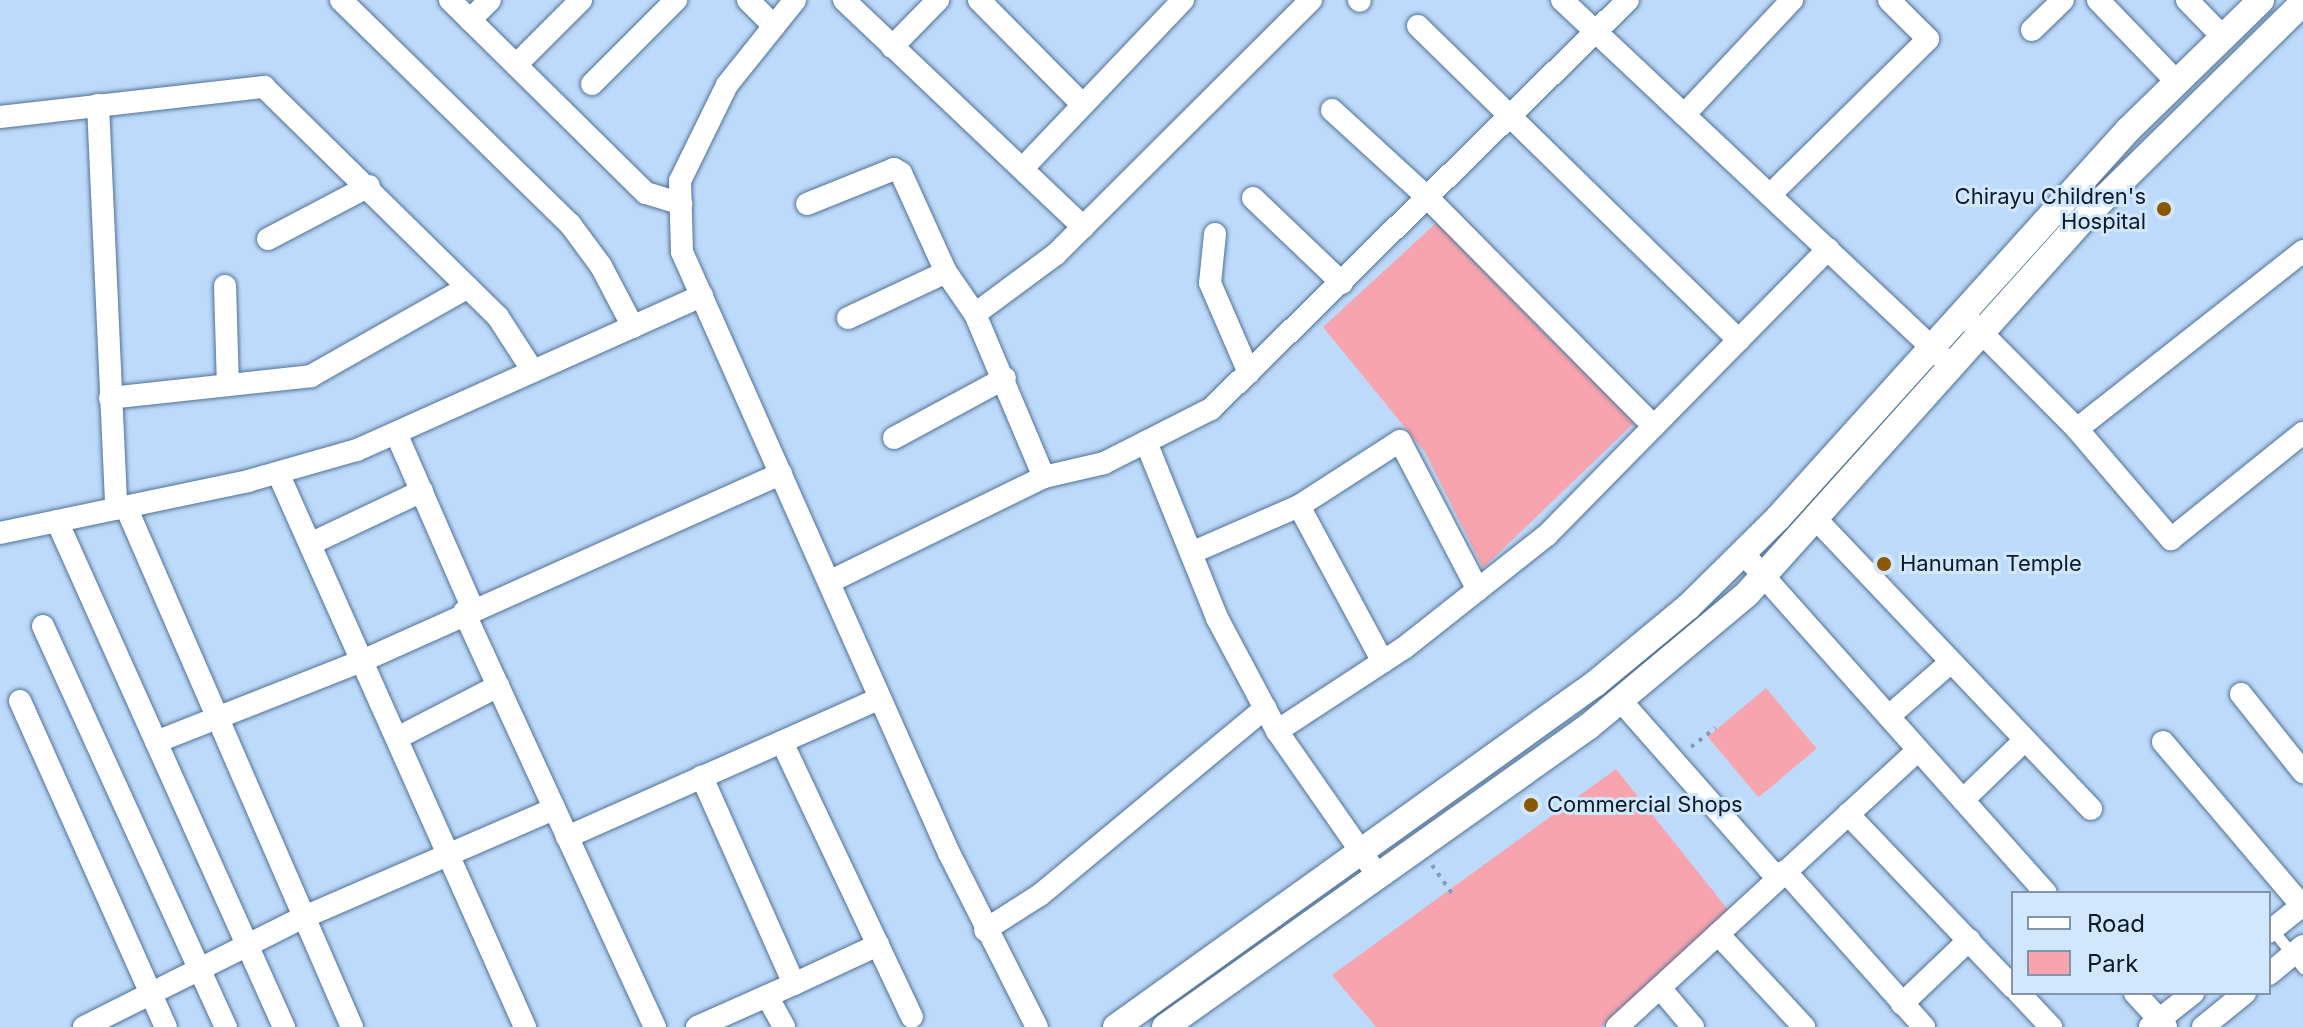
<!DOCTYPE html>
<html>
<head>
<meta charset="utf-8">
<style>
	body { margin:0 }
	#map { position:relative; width:2303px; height:1027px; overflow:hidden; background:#bedafa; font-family:Inter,sans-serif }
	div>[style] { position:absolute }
	.green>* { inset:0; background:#f7a4ae; transform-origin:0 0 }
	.path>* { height:4px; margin-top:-2px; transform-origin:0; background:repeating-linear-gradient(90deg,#859cb7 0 4px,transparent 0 10px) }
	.roads { filter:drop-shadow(0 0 2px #527295) drop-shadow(0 0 2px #527295) }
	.service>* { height:11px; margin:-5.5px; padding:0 5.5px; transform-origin:5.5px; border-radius:5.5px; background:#fff }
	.minor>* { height:22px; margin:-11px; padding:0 11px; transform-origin:11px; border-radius:11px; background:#fff }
	.tertiary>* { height:26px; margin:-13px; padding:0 13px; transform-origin:13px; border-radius:13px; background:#fff }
	.dots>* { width:22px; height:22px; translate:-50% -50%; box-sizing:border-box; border:4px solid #d1e7fe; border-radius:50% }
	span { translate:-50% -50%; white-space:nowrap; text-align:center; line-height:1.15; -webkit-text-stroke:6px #d1e7fe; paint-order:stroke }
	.poi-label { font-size:22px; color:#0c1927 }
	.right { translate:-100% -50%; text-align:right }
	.left { translate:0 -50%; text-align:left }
	.legend { position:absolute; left:2011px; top:891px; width:260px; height:104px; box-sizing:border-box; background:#d1e7fe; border:2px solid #8295a8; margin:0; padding:10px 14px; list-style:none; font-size:24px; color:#0c1927 }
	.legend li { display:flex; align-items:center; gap:16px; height:40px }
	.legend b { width:40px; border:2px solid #8295a8 }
</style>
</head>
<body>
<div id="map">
	<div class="green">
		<div style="clip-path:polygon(1436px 223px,1634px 423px,1483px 568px,1425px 452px,1323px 327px)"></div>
		<div style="left:1766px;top:688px;width:79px;height:76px;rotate:50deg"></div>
		<div style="clip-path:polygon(1616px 769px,1729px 911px,1601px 1027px,1376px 1027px,1332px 975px)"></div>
	</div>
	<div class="path">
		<div style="left:1691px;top:747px;width:31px;rotate:-38deg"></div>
		<div style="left:1432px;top:865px;width:39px;rotate:55deg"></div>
	</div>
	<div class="roads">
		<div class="service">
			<div style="left:2272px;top:929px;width:50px;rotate:51.5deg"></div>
		</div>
		<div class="minor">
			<div style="left:341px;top:0;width:320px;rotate:44.4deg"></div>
			<div style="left:570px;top:224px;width:52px;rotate:53.6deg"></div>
			<div style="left:601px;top:266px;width:69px;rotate:62.3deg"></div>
			<div style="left:450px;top:0;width:275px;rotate:44.6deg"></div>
			<div style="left:646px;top:193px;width:37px;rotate:17deg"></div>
			<div style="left:748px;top:0;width:37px;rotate:45deg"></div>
			<div style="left:795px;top:0;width:109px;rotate:128.7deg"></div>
			<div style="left:727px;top:85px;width:107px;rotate:116.1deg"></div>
			<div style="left:680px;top:181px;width:71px;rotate:88.4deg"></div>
			<div style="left:682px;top:252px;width:658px;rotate:66.05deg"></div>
			<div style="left:949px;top:853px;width:195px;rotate:63.2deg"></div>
			<div style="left:844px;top:0;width:330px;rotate:43.5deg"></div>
			<div style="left:979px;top:0;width:145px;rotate:45.3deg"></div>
			<div style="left:1359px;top:0;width:1px;rotate:45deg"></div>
			<div style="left:1562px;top:0;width:523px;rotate:43.22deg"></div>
			<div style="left:2098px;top:0;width:114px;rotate:46.1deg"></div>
			<div style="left:2187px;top:0;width:52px;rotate:45.8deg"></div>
			<div style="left:470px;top:20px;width:28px;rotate:-45deg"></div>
			<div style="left:1418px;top:26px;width:449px;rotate:44.4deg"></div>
			<div style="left:2032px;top:30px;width:43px;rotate:-44.1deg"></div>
			<div style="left:892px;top:47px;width:66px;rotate:-45.6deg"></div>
			<div style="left:516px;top:65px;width:92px;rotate:-45deg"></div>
			<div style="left:592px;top:84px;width:119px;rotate:-45deg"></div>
			<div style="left:98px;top:105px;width:404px;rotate:87.4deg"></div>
			<div style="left:1332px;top:110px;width:130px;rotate:42.5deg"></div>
			<div style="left:1428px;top:198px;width:321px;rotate:45.3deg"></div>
			<div style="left:1684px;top:115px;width:158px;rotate:-46.8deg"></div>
			<div style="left:0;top:117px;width:266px;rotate:-6.5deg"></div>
			<div style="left:264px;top:87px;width:328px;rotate:44.5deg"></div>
			<div style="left:498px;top:317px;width:64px;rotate:57.1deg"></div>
			<div style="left:1023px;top:168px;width:232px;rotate:-46.4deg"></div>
			<div style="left:1770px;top:195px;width:222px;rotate:-44.6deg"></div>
			<div style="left:1928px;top:39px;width:55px;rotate:-135deg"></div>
			<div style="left:1253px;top:198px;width:123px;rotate:43.7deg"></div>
			<div style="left:807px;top:204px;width:94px;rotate:-21.9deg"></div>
			<div style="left:894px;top:169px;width:8px;rotate:30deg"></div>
			<div style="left:901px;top:173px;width:109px;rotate:65.6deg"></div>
			<div style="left:946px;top:272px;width:51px;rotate:55.4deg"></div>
			<div style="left:975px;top:314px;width:177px;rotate:67.1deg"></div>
			<div style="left:1215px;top:234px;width:49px;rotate:95.8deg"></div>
			<div style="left:1210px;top:283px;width:98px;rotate:66.6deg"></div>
			<div style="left:268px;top:239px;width:114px;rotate:-27.7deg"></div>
			<div style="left:225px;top:286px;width:99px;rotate:88.3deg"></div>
			<div style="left:1962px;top:313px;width:163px;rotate:45.2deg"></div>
			<div style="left:2077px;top:429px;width:145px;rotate:49.5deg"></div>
			<div style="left:2171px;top:539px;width:169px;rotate:-38.8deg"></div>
			<div style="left:975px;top:314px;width:101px;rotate:-36.5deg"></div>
			<div style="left:1056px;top:254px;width:360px;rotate:-44.9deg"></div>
			<div style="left:848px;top:318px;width:108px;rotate:-25.1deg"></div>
			<div style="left:110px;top:398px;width:202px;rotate:-6.2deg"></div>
			<div style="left:311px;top:376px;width:180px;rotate:-29.5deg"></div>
			<div style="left:2077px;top:429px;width:288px;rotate:-38.2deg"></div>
			<div style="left:396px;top:433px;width:192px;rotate:66.4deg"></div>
			<div style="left:894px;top:438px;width:126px;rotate:-28.4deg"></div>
			<div style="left:1146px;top:442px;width:190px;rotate:68deg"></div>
			<div style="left:1217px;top:618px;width:128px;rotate:62deg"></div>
			<div style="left:1277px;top:731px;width:177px;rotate:55.1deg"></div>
			<div style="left:278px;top:473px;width:607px;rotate:65.97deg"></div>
			<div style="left:1299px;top:506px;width:177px;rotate:61.7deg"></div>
			<div style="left:126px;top:507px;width:567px;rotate:66.51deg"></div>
			<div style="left:1815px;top:518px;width:401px;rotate:46.5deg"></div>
			<div style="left:57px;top:521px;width:555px;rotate:65.84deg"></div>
			<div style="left:0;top:533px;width:253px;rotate:-11.8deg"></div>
			<div style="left:248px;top:481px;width:113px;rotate:-15.9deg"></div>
			<div style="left:357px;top:450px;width:378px;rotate:-24.1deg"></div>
			<div style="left:310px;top:544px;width:124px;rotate:-25.3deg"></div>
			<div style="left:1191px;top:553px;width:118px;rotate:-23.5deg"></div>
			<div style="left:1299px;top:506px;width:120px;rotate:-32.8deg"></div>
			<div style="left:1400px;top:441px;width:168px;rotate:62.4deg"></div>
			<div style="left:1743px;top:553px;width:455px;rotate:48.3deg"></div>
			<div style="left:829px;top:582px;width:239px;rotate:-26deg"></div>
			<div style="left:1044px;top:477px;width:62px;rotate:-13.1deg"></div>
			<div style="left:1104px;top:463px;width:120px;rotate:-26.8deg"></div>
			<div style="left:1211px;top:409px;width:584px;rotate:-44.45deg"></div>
			<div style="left:464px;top:612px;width:457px;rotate:65.3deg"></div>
			<div style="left:43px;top:626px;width:441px;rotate:65.5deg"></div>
			<div style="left:2241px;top:694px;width:100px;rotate:51.5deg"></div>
			<div style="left:20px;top:701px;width:357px;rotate:65.9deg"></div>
			<div style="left:1621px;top:701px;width:236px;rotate:48.6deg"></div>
			<div style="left:1889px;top:716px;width:82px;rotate:-41.1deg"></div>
			<div style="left:1277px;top:731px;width:152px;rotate:-33.2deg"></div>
			<div style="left:1404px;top:648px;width:182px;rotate:-38.3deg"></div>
			<div style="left:1547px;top:535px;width:401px;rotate:-45.5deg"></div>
			<div style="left:397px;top:738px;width:114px;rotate:-27.2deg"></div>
			<div style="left:156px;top:742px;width:221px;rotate:-21.5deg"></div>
			<div style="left:362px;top:661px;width:459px;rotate:-24.1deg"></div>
			<div style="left:782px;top:742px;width:304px;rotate:64.7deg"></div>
			<div style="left:2163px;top:742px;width:215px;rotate:49.7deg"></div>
			<div style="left:1963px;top:800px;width:86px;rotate:-44.1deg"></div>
			<div style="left:1848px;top:814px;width:239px;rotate:46.4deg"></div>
			<div style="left:567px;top:837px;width:342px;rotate:-23.9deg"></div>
			<div style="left:1785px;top:871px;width:209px;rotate:48.3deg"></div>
			<div style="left:985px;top:930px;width:65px;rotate:-32.5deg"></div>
			<div style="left:1040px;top:895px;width:293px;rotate:-39.7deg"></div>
			<div style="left:2269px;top:932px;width:43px;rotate:-38.5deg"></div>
			<div style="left:1718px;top:934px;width:127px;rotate:47.2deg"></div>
			<div style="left:2269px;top:974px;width:44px;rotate:-39.5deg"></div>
			<div style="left:794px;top:984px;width:93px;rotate:-24.9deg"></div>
			<div style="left:1660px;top:988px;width:51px;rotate:49.8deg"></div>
			<div style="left:2019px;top:993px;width:47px;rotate:46.7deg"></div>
			<div style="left:2135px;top:993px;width:46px;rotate:47.6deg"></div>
			<div style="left:767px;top:996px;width:35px;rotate:61deg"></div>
			<div style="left:1902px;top:1004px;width:93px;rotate:-43.7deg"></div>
			<div style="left:84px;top:1027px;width:244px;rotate:-26.6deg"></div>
			<div style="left:302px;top:918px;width:275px;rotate:-23.4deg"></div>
			<div style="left:697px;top:1027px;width:106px;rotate:-23.9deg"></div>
			<div style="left:794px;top:984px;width:227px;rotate:-114deg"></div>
			<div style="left:1617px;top:1027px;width:409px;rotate:-42.6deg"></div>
			<div style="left:2150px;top:1027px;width:55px;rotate:-38.3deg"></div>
			<div style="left:2203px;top:1027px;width:54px;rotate:-39deg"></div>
		</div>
		<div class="tertiary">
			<div style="left:1116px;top:1027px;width:591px;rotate:-35.63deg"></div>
			<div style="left:1596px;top:683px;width:119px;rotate:-39.6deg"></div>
			<div style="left:1688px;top:607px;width:127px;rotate:-44.7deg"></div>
			<div style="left:1778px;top:518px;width:523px;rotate:-47.95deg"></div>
			<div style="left:2128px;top:130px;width:186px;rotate:-44.3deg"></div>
			<div style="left:1165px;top:1027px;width:519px;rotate:-35.35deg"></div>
			<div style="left:1588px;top:727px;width:207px;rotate:-39.9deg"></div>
			<div style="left:1747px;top:594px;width:511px;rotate:-48.1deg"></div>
			<div style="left:2088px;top:214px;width:301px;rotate:-44.5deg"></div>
		</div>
	</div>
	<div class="dots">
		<div style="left:2164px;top:209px;background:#8a5801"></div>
		<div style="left:1884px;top:564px;background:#8a5801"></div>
		<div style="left:1531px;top:805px;background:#8a5801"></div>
	</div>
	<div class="poi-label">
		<span class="right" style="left:2146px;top:209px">Chirayu Children's<br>Hospital</span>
		<span class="left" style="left:1900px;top:564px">Hanuman Temple</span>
		<span class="left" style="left:1547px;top:805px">Commercial Shops</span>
	</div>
	<ul class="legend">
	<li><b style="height:10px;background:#fff"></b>Road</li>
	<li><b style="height:22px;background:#f7a4ae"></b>Park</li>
	</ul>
</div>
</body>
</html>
